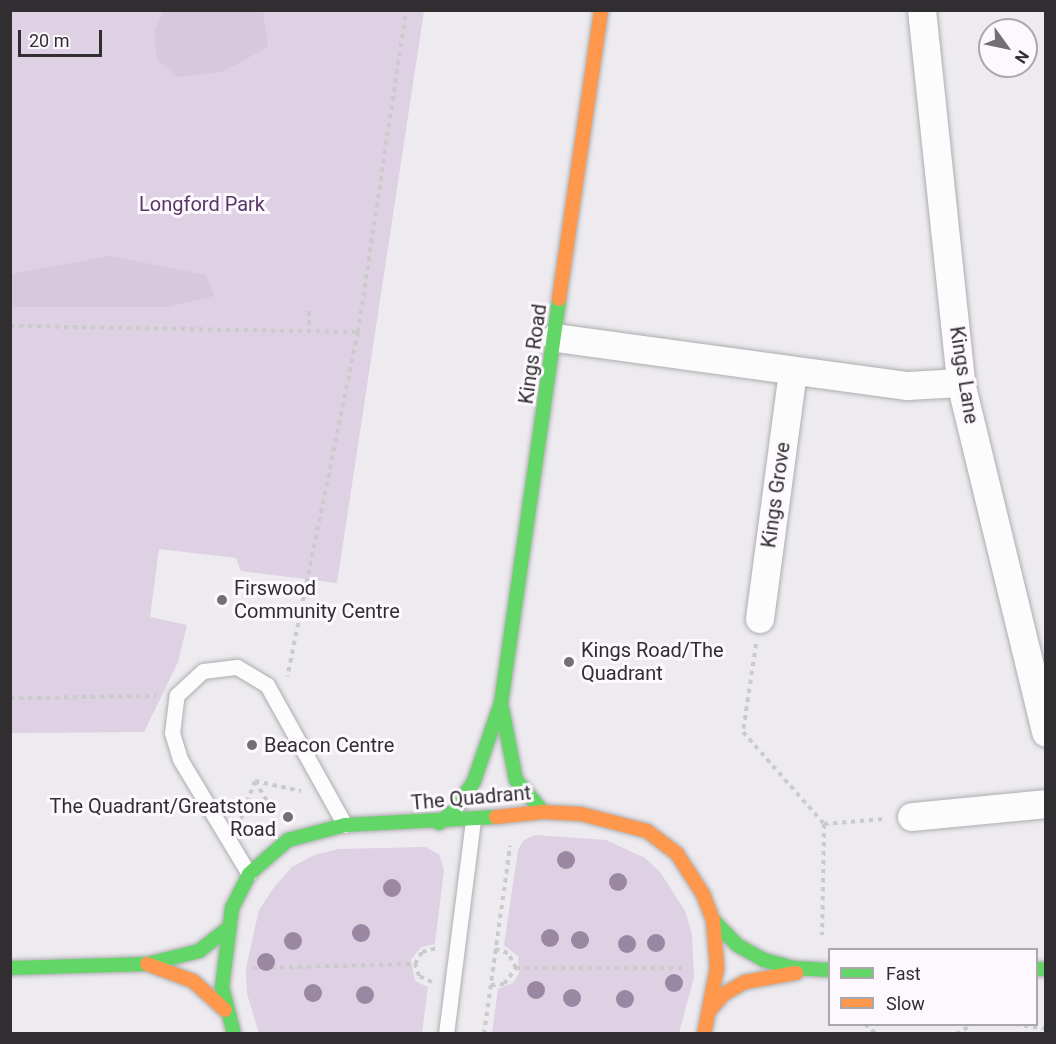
<!DOCTYPE html>
<html>
<head>
<meta charset="utf-8">
<style>
	body { margin:0 }
	#map { position:relative; width:1056px; height:1044px; overflow:hidden; background:#edebef; font-family:Roboto,sans-serif }
	div>[style] { position:absolute }
	.green>* { inset:0; background:#ddd1e3 }
	.forest>* { inset:0; background:#d6c8dd }
	.path>* { height:4px; margin-top:-2px; transform-origin:0; background:repeating-linear-gradient(90deg,#cbcbcc 0 4.5px,transparent 0 9px) }
	.roads { filter:drop-shadow(0 0 2px #aeadaf) drop-shadow(0 0 2px #aeadaf) }
	.lane>* { height:15px; margin:-7.5px; padding:0 7.5px; transform-origin:7.5px; border-radius:7.5px; background:#fcfcfd }
	.street>* { height:28px; margin:-14px; padding:0 14px; transform-origin:14px; border-radius:14px; background:#fcfcfd }
	.fast>* { height:14px; margin:-7px; padding:0 7px; transform-origin:7px; border-radius:7px; background:#63d668 }
	.slow>* { height:14px; margin:-7px; padding:0 7px; transform-origin:7px; border-radius:7px; background:#ff974d }
	.trees>* { width:18px; height:18px; margin:-9px; border-radius:50%; background:#9a88a3 }
	.dots>* { width:16px; height:16px; translate:-50% -50%; box-sizing:border-box; border:3px solid #fcf8fd; border-radius:50% }
	span { translate:-50% -50%; white-space:nowrap; text-align:center; line-height:1.15; -webkit-text-stroke:6px #fcf8fd; paint-order:stroke }
	.park-label { font-size:20px; color:#573765 }
	.street-label { font-size:20px; color:#302e30 }
	.poi-label { font-size:20px; color:#302e30 }
	.left { translate:0 -50%; text-align:left }
	.right { translate:-100% -50%; text-align:right }
	.frame { position:absolute; inset:0; border:12px solid #302e30; pointer-events:none }
	.legend { position:absolute; left:828px; top:948px; width:210px; height:78px; box-sizing:border-box; background:#fcf8fd; border:2px solid #aaa7ab; margin:0; padding:8px 10px; list-style:none; font-size:18px; color:#302e30 }
	.legend li { display:flex; align-items:center; gap:12px; height:30px }
	.legend b { width:30px; border:2px solid #aaa7ab }
	.north { position:absolute; left:978px; top:18px; width:60px; height:60px; box-sizing:border-box; background:#fcf8fd; border:2px solid #aaa7ab; border-radius:50%; rotate:123deg; font-size:16px; font-weight:700; line-height:24px; text-align:center; color:#302e30 }
	.north::after { content:''; display:block; margin:auto; width:21px; height:27px; background:#727073; clip-path:polygon(50% 0,100% 100%,50% 72%,0 100%) }
	.scale { position:absolute; left:18px; top:30px; width:84px; height:27px; box-sizing:border-box; border:3px solid #302e30; border-top:0; padding-left:8px; font-size:18px; line-height:21px; white-space:nowrap; color:#302e30; -webkit-text-stroke:4px #fcf8fd; paint-order:stroke }
</style>
</head>
<body>
<div id="map">
	<div class="green">
		<div style="clip-path:polygon(10px 11px,424px 11px,337px 583px,241px 571px,236px 558px,159px 549px,150px 617px,187px 625px,178px 662px,144px 732px,11px 733px)"></div>
		<div style="clip-path:polygon(535px 835px,606px 840px,645px 858px,660px 872px,685px 911px,692px 934px,694px 977px,679px 1033px,492px 1033px,498px 989px,513px 983px,519px 973px,518px 956px,504px 945px,518px 850px,524px 840px)"></div>
		<div style="clip-path:polygon(425px 847px,439px 854px,444px 870px,435px 944px,421px 947px,411px 960px,415px 981px,428px 987px,422px 1033px,259px 1033px,247px 994px,246px 968px,259px 910px,275px 886px,292px 867px,314px 855px,338px 849px)"></div>
	</div>
	<div class="forest">
		<div style="clip-path:polygon(163px 11px,263px 11px,268px 47px,222px 72px,178px 77px,157px 59px,154px 32px)"></div>
		<div style="clip-path:polygon(110px 256px,206px 275px,214px 296px,167px 307px,11px 307px,11px 274px)"></div>
	</div>
	<div class="path">
		<div style="left:309px;top:311px;width:20px;rotate:90deg"></div>
		<div style="left:10px;top:326px;width:348px;rotate:1deg"></div>
		<div style="left:358px;top:332px;width:352px;rotate:101.6deg"></div>
		<div style="left:358px;top:332px;width:326px;rotate:-81.5deg"></div>
		<div style="left:756px;top:644px;width:89px;rotate:98.4deg"></div>
		<div style="left:743px;top:732px;width:123px;rotate:48.6deg"></div>
		<div style="left:824px;top:824px;width:111px;rotate:91deg"></div>
		<div style="left:10px;top:698px;width:146px;rotate:-0.8deg"></div>
		<div style="left:255px;top:781px;width:47px;rotate:12.3deg"></div>
		<div style="left:255px;top:781px;width:37px;rotate:59deg"></div>
		<div style="left:241px;top:819px;width:40px;rotate:-69.8deg"></div>
		<div style="left:824px;top:824px;width:60px;rotate:-4.8deg"></div>
		<div style="left:253px;top:968px;width:162px;rotate:-1.4deg"></div>
		<div style="left:516px;top:968px;width:170px"></div>
		<div style="left:432px;top:982px;width:14px;rotate:-155deg"></div>
		<div style="left:419px;top:976px;width:13px;rotate:-108deg"></div>
		<div style="left:415px;top:964px;width:14px;rotate:-60deg"></div>
		<div style="left:422px;top:952px;width:16px;rotate:-15deg"></div>
		<div style="left:491px;top:985px;width:13px;rotate:-4deg"></div>
		<div style="left:504px;top:984px;width:20px;rotate:-53deg"></div>
		<div style="left:516px;top:968px;width:17px;rotate:-118deg"></div>
		<div style="left:508px;top:953px;width:14px;rotate:-163deg"></div>
		<div style="left:865px;top:1024px;width:15px;rotate:42deg"></div>
		<div style="left:1015px;top:1024px;width:31px;rotate:9deg"></div>
		<div style="left:484px;top:1034px;width:190px;rotate:-82.1deg"></div>
		<div style="left:956px;top:1034px;width:20px;rotate:-30deg"></div>
	</div>
	<div class="roads">
		<div class="lane">
			<div style="left:249px;top:874px;width:134px;rotate:-121deg"></div>
			<div style="left:180px;top:759px;width:27px;rotate:-107deg"></div>
			<div style="left:172px;top:733px;width:38px;rotate:-83deg"></div>
			<div style="left:177px;top:695px;width:35px;rotate:-43deg"></div>
			<div style="left:203px;top:671px;width:34px;rotate:-7deg"></div>
			<div style="left:237px;top:667px;width:35px;rotate:31deg"></div>
			<div style="left:267px;top:685px;width:160px;rotate:60.9deg"></div>
			<div style="left:446px;top:1034px;width:216px;rotate:-82.8deg"></div>
		</div>
		<div class="street">
			<div style="left:922px;top:10px;width:375px;rotate:84deg"></div>
			<div style="left:961px;top:383px;width:360px;rotate:76.3deg"></div>
			<div style="left:556px;top:338px;width:355px;rotate:7.8deg"></div>
			<div style="left:908px;top:386px;width:53px;rotate:-3.2deg"></div>
			<div style="left:760px;top:619px;width:250px;rotate:-82.4deg"></div>
			<div style="left:912px;top:817px;width:135px;rotate:-5.5deg"></div>
		</div>
		<div class="fast">
			<div style="left:502px;top:708px;width:73px;rotate:79deg"></div>
			<div style="left:516px;top:780px;width:42px;rotate:49.8deg"></div>
			<div style="left:439px;top:823px;width:19px;rotate:-39deg"></div>
			<div style="left:454px;top:811px;width:36px;rotate:-56deg"></div>
			<div style="left:474px;top:781px;width:83px;rotate:-70.9deg"></div>
			<div style="left:501px;top:703px;width:408px;rotate:-81.8deg"></div>
			<div style="left:713px;top:920px;width:35px;rotate:46deg"></div>
			<div style="left:737px;top:945px;width:31px;rotate:29deg"></div>
			<div style="left:764px;top:960px;width:30px;rotate:15deg"></div>
			<div style="left:793px;top:968px;width:37px;rotate:3deg"></div>
			<div style="left:10px;top:968px;width:137px;rotate:-1.7deg"></div>
			<div style="left:147px;top:964px;width:54px;rotate:-14deg"></div>
			<div style="left:199px;top:951px;width:36px;rotate:-38deg"></div>
			<div style="left:1036px;top:969px;width:10px"></div>
			<div style="left:234px;top:1034px;width:49px;rotate:-104.3deg"></div>
			<div style="left:222px;top:987px;width:80px;rotate:-82.8deg"></div>
			<div style="left:232px;top:908px;width:38px;rotate:-63deg"></div>
			<div style="left:249px;top:874px;width:52px;rotate:-41.1deg"></div>
			<div style="left:288px;top:840px;width:59px;rotate:-14.7deg"></div>
			<div style="left:345px;top:825px;width:151px;rotate:-3deg"></div>
		</div>
		<div class="slow">
			<div style="left:559px;top:299px;width:292px;rotate:-81.7deg"></div>
			<div style="left:496px;top:817px;width:47px;rotate:-6.1deg"></div>
			<div style="left:543px;top:812px;width:38px;rotate:3deg"></div>
			<div style="left:581px;top:814px;width:68px;rotate:14.4deg"></div>
			<div style="left:647px;top:831px;width:38px;rotate:37deg"></div>
			<div style="left:677px;top:854px;width:48px;rotate:57deg"></div>
			<div style="left:703px;top:894px;width:28px;rotate:69deg"></div>
			<div style="left:713px;top:920px;width:48px;rotate:85.2deg"></div>
			<div style="left:717px;top:968px;width:67px;rotate:101.1deg"></div>
			<div style="left:147px;top:964px;width:49px;rotate:20.3deg"></div>
			<div style="left:193px;top:981px;width:43px;rotate:42.2deg"></div>
			<div style="left:709px;top:1011px;width:23px;rotate:-49deg"></div>
			<div style="left:724px;top:994px;width:24px;rotate:-30deg"></div>
			<div style="left:745px;top:982px;width:52px;rotate:-10deg"></div>
		</div>
	</div>
	<div class="trees">
		<div style="left:566px;top:860px"></div>
		<div style="left:618px;top:882px"></div>
		<div style="left:392px;top:888px"></div>
		<div style="left:361px;top:933px"></div>
		<div style="left:550px;top:938px"></div>
		<div style="left:580px;top:940px"></div>
		<div style="left:293px;top:941px"></div>
		<div style="left:656px;top:943px"></div>
		<div style="left:627px;top:944px"></div>
		<div style="left:266px;top:962px"></div>
		<div style="left:674px;top:983px"></div>
		<div style="left:536px;top:990px"></div>
		<div style="left:313px;top:993px"></div>
		<div style="left:365px;top:995px"></div>
		<div style="left:572px;top:998px"></div>
		<div style="left:625px;top:999px"></div>
	</div>
	<div class="dots">
		<div style="left:222px;top:600px;background:#727073"></div>
		<div style="left:569px;top:662px;background:#727073"></div>
		<div style="left:252px;top:745px;background:#727073"></div>
		<div style="left:288px;top:817px;background:#727073"></div>
	</div>
	<div class="park-label">
		<span style="left:202px;top:204px">Longford Park</span>
	</div>
	<div class="street-label">
		<span style="left:533px;top:354px;rotate:-82deg">Kings Road</span>
		<span style="left:964px;top:375px;rotate:81deg">Kings Lane</span>
		<span style="left:776px;top:495px;rotate:-82deg">Kings Grove</span>
		<span style="left:471px;top:798px;rotate:-5deg">The Quadrant</span>
	</div>
	<div class="poi-label">
		<span class="left" style="left:234px;top:600px">Firswood<br>Community Centre</span>
		<span class="left" style="left:581px;top:662px">Kings Road/The<br>Quadrant</span>
		<span class="left" style="left:264px;top:745px">Beacon Centre</span>
		<span class="right" style="left:276px;top:818px">The Quadrant/Greatstone<br>Road</span>
	</div>
	<div class="frame"></div>
	<ul class="legend">
	<li><b style="height:8px;background:#63d668"></b>Fast</li>
	<li><b style="height:8px;background:#ff974d"></b>Slow</li>
	</ul>
	<div class="north">N</div>
	<div class="scale">20 m</div>
</div>
</body>
</html>
